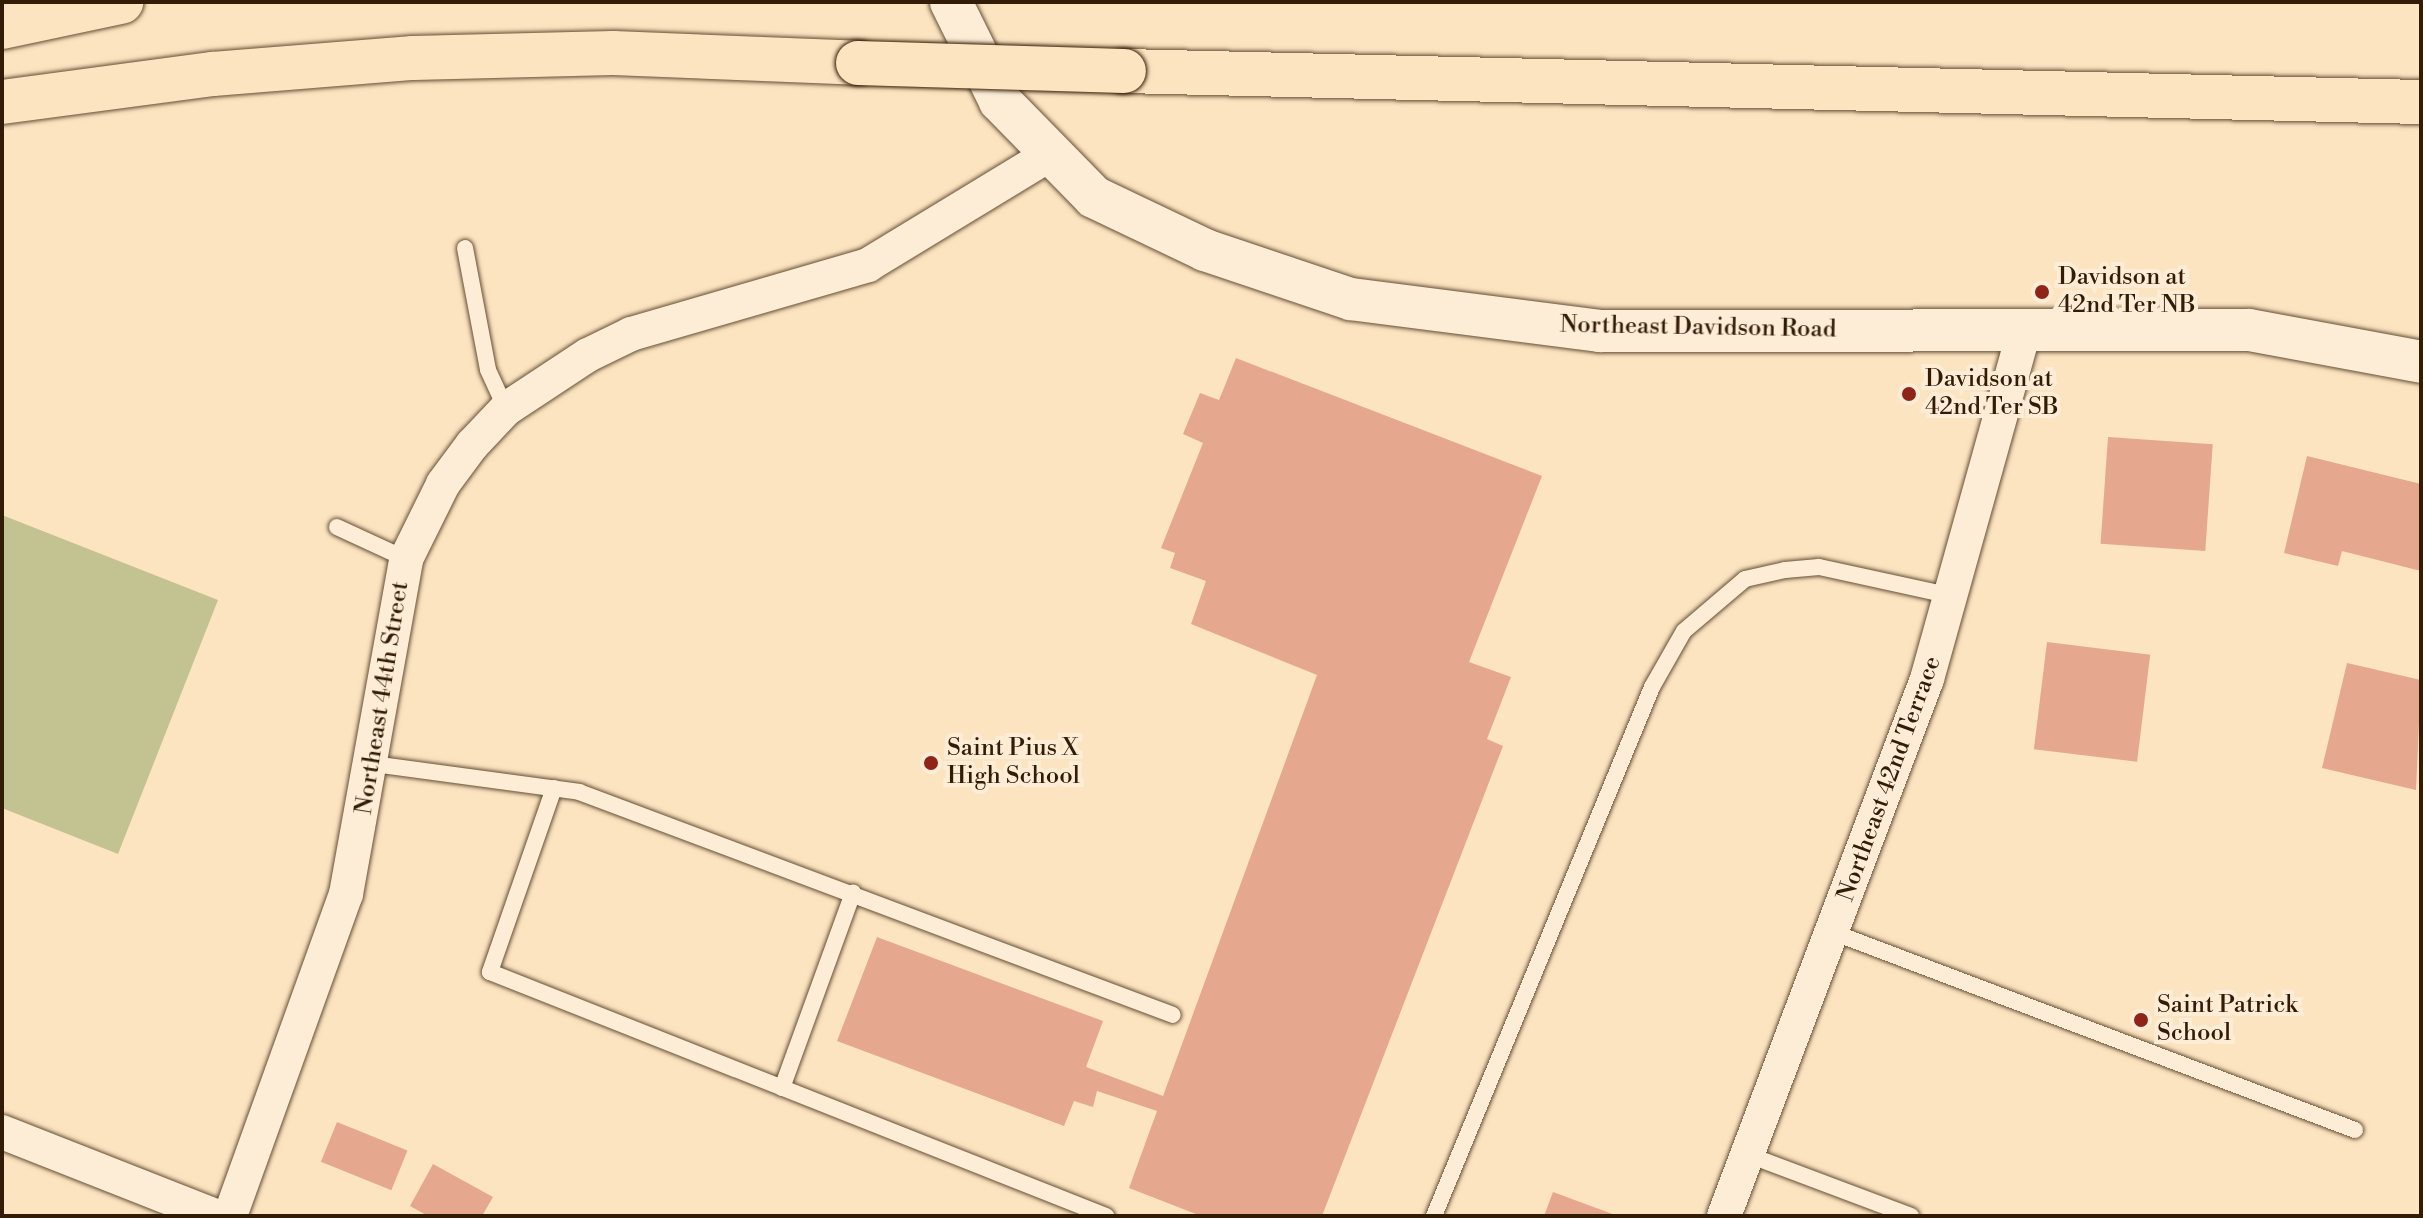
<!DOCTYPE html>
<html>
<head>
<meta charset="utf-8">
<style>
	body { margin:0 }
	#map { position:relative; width:2423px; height:1218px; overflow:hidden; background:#fce4c0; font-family:"Libre Bodoni",serif }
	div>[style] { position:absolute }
	.green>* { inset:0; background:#c2c390 }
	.building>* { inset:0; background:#e5a88e; transform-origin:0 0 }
	.roads { filter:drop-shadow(0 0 2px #654e34) drop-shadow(0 0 2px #654e34) }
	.service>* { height:16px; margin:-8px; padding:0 8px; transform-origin:8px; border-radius:8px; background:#fdedd6 }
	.minor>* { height:34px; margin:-17px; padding:0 17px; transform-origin:17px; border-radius:17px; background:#fdedd6 }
	.tertiary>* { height:42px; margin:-21px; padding:0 21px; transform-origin:21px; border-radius:21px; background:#fdedd6 }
	.motorway>* { height:44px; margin:-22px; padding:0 22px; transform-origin:22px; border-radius:22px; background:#fce4c0 }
	.bridges { filter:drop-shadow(0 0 2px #331c06) drop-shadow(0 0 2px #331c06) }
	.motorway-bridge>* { height:44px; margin:-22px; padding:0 22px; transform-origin:22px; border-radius:22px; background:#fce4c0 }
	.dots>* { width:22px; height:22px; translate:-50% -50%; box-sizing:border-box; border:4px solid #fdedd6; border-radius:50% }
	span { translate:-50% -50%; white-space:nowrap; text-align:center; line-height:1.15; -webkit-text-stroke:8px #fdedd6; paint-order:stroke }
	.poi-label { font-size:24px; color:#331c06 }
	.left { translate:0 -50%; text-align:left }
	.street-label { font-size:24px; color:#331c06 }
	.frame { position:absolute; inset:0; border:4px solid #331c06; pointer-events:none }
</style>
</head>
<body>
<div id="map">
	<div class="green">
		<div style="clip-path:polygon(2px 515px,218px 600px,118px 854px,2px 808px)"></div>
	</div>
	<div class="building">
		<div style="clip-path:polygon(1236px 358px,1542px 476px,1469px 662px,1511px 677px,1487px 739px,1503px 746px,1322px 1216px,1201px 1216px,1129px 1188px,1157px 1111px,1097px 1091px,1093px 1107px,1074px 1101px,1064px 1126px,837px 1041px,877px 937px,1103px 1021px,1086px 1067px,1163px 1096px,1317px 675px,1191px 624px,1206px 581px,1170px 568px,1175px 553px,1161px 548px,1203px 443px,1183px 434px,1200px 393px,1219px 400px)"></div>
		<div style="left:2108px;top:437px;width:105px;height:107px;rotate:4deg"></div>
		<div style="clip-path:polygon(2307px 456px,2421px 484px,2421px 571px,2342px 551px,2338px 566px,2284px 553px)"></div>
		<div style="left:2047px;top:642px;width:104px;height:108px;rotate:7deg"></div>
		<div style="clip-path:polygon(2347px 663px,2421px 680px,2416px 790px,2322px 768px)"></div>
		<div style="left:337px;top:1122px;width:76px;height:43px;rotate:22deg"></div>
		<div style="clip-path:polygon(433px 1164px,493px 1197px,482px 1216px,428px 1216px,410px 1206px)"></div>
		<div style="clip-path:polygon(1553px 1192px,1618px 1216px,1544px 1216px)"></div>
	</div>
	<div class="roads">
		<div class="service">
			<div style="left:465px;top:248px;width:124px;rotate:79.3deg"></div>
			<div style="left:488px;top:370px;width:43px;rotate:65.2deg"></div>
			<div style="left:337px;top:527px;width:76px;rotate:24.9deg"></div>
			<div style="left:373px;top:764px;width:208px;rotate:7.7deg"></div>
			<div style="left:579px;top:792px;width:634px;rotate:20.58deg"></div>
			<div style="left:554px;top:788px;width:195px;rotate:109.2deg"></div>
			<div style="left:490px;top:972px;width:663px;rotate:21.61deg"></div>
			<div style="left:1835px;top:933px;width:556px;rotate:20.75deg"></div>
			<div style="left:782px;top:1088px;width:208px;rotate:-70deg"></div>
			<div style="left:1749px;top:1155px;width:173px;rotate:20.6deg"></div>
			<div style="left:1434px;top:1216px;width:572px;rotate:-67.6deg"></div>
			<div style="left:1652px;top:687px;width:64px;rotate:-60.3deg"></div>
			<div style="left:1684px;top:631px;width:80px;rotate:-40.4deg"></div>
			<div style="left:1745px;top:579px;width:41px;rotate:-12.7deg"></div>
			<div style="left:1785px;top:570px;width:34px;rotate:-5deg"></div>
			<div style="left:1819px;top:567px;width:136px;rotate:12.3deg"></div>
		</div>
		<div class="minor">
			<div style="left:2px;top:1132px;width:229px;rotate:21.5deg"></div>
			<div style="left:230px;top:1216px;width:342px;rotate:-70.2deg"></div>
			<div style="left:346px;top:894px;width:340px;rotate:-79.8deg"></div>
			<div style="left:406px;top:559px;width:84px;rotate:-63.7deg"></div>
			<div style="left:443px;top:484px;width:49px;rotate:-53.4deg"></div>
			<div style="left:472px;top:445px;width:50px;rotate:-46.6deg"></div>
			<div style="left:506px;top:409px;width:98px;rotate:-33.4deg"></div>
			<div style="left:588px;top:355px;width:48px;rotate:-26deg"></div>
			<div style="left:631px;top:334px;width:247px;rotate:-16.2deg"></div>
			<div style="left:868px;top:265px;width:210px;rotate:-31.3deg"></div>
			<div style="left:1724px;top:1216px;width:574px;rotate:-69.29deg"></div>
			<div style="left:1927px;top:679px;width:361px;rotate:-74.4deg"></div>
		</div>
		<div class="tertiary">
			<div style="left:951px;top:2px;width:110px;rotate:63.7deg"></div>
			<div style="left:1000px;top:101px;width:134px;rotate:45.6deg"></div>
			<div style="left:1094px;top:197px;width:123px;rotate:25.5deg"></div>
			<div style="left:1205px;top:250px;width:154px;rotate:18.6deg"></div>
			<div style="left:1351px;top:299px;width:251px;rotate:7.3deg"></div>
			<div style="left:1600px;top:331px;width:649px;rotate:-0.09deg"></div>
			<div style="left:2249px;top:330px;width:175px;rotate:10.5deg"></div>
		</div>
		<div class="motorway">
			<div style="left:2px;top:27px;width:122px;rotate:-11.9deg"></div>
			<div style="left:1124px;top:71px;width:1297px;rotate:1.37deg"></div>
			<div style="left:2px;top:102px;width:213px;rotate:-7.6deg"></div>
			<div style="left:213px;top:74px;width:201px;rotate:-4.6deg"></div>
			<div style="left:413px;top:58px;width:200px;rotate:-1.4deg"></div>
			<div style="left:613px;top:53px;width:245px;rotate:2.3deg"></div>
		</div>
	</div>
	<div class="bridges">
		<div class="motorway-bridge">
			<div style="left:858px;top:63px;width:266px;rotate:1.7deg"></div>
		</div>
	</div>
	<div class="dots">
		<div style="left:2042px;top:292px;background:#8f2418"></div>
		<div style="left:1909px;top:394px;background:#8f2418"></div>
		<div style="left:931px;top:763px;background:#8f2418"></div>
		<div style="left:2141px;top:1020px;background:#8f2418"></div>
	</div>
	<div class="poi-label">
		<span class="left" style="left:2058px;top:292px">Davidson at<br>42nd Ter NB</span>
		<span class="left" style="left:1925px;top:394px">Davidson at<br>42nd Ter SB</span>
		<span class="left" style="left:947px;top:763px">Saint Pius X<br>High School</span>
		<span class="left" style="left:2157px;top:1020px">Saint Patrick<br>School</span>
	</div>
	<div class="street-label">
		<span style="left:1698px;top:328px;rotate:1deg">Northeast Davidson Road</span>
		<span style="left:383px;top:698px;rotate:-81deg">Northeast 44th Street</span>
		<span style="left:1890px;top:779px;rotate:-70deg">Northeast 42nd Terrace</span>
	</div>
	<div class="frame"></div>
</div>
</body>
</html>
